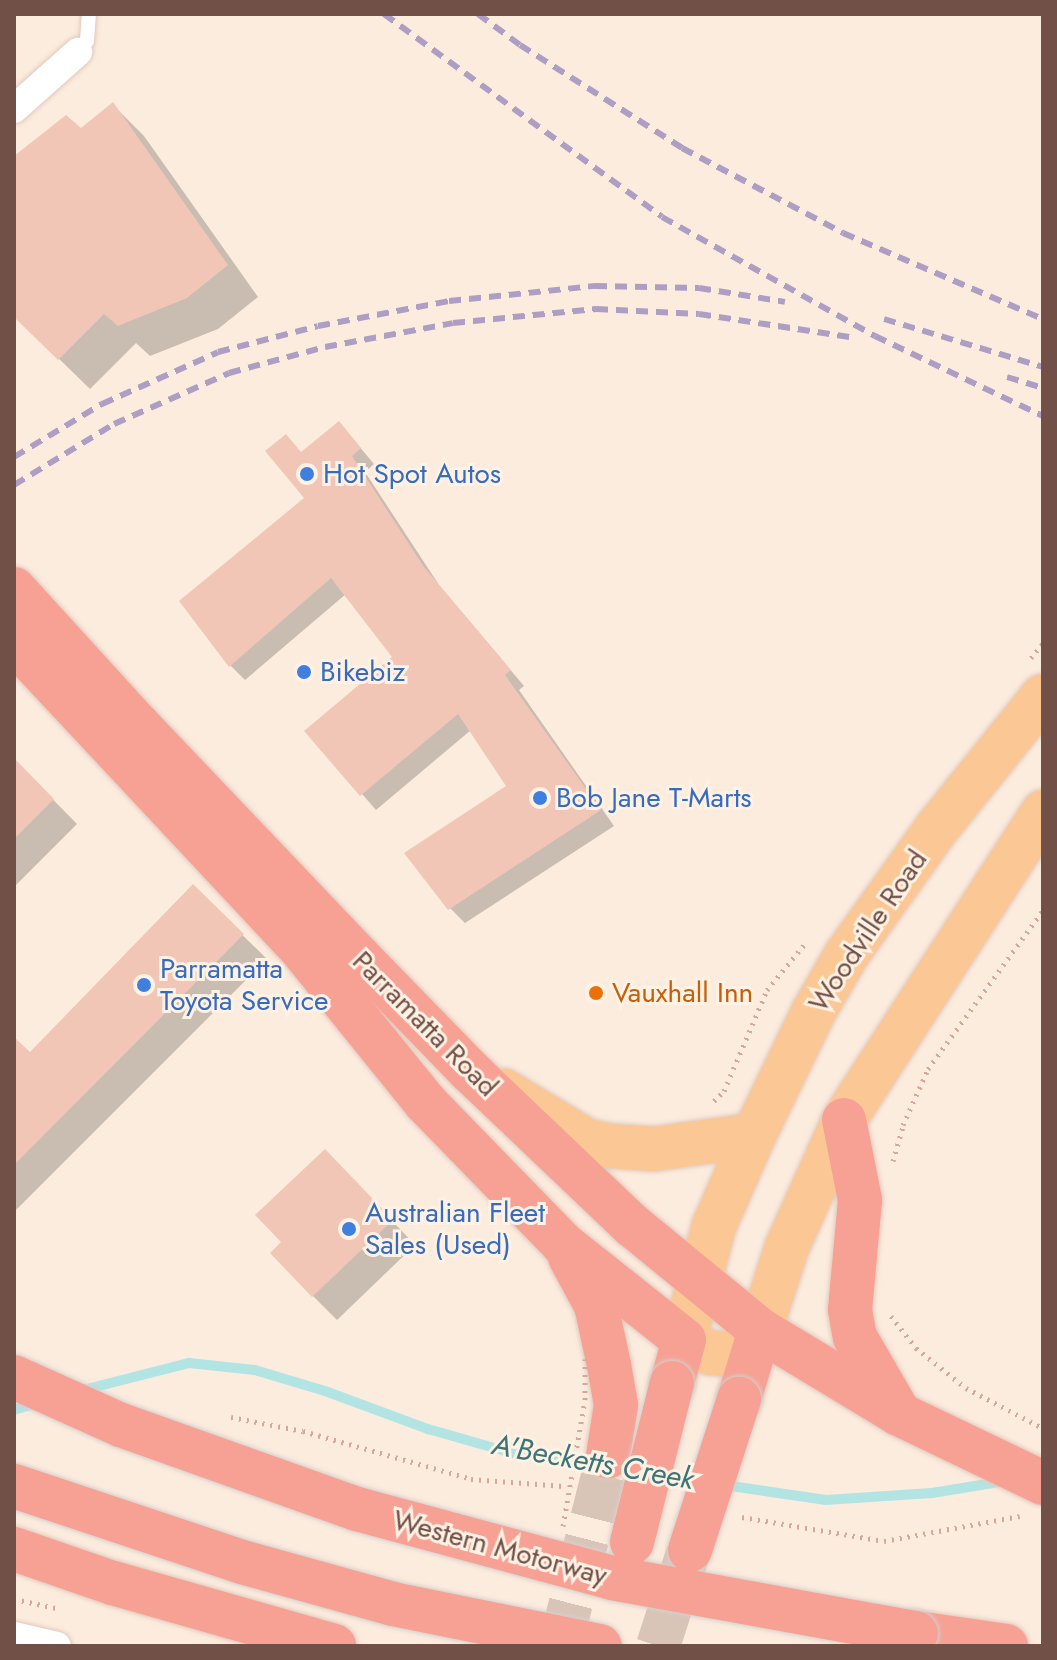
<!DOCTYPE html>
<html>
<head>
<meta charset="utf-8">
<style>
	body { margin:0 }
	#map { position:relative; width:1057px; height:1660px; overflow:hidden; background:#fcecde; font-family:Jost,sans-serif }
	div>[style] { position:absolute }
	.shadow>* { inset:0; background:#0003 }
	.stream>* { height:10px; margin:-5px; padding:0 5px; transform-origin:5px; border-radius:5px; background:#b3e4e4 }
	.building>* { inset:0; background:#f1c6b6 }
	.highway-tunnel>* { height:44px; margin-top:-22px; transform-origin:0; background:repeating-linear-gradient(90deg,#d9c5b8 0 44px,transparent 0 66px) }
	.path>* { height:5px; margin-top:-2.5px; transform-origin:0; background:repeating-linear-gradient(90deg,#d5a99a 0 2px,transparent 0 8px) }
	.roads { filter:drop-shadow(0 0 2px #e1c9bd) drop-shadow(0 0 2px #e1c9bd) }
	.lane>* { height:14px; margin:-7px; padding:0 7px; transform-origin:7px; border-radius:7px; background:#fff }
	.street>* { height:28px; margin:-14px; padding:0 14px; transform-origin:14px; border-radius:14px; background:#fff }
	.primary>* { height:44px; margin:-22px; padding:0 22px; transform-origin:22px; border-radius:22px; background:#fbc895 }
	.highway>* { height:44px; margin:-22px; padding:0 22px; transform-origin:22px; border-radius:22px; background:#f7a194 }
	.rail>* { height:6px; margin-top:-3px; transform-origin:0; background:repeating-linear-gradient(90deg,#ae9ec4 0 12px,transparent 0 20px) }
	.path-bridge>* { height:5px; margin-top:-2.5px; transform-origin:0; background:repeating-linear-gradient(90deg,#d5a99a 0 2px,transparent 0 8px) }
	.bridges { filter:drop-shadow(0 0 2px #d7cecb) drop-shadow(0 0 2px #d7cecb) }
	.highway-bridge>* { height:44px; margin:-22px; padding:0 22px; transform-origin:22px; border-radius:22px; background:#f7a194 }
	.dots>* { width:22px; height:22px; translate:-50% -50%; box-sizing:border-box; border:4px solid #fff1e4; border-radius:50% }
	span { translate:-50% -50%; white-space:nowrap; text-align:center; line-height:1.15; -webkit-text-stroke:6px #fff1e4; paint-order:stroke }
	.shop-label { font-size:28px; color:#366cbe }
	.left { translate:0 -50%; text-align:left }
	.street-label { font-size:28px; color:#715047 }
	.food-label { font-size:28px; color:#c56008 }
	.water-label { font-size:30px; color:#3b7577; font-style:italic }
	.frame { position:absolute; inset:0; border:16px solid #715047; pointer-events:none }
</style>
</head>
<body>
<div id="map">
	<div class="shadow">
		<div style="clip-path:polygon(113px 105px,144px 136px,258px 297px,218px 329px,150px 356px,136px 343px,90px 389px,14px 315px,14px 159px,81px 131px)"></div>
		<div style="clip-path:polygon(353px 439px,374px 464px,365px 472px,439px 585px,524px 686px,519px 690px,614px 826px,465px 923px,450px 908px,509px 786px,471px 730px,376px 810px,307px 731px,395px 657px,346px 594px,245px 680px,230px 665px,306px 498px,302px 453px)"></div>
		<div style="clip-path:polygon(14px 760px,77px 824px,14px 887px)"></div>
		<div style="clip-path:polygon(193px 887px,267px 959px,14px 1212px,14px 1039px,30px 1054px)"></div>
		<div style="clip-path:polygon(349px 1175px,415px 1245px,337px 1320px,313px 1296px)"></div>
	</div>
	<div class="stream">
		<div style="left:79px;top:1391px;width:114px;rotate:-14.3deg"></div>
		<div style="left:189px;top:1363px;width:66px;rotate:6.1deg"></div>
		<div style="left:255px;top:1370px;width:73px;rotate:16.7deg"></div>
		<div style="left:325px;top:1391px;width:110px;rotate:20.3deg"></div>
		<div style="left:428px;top:1429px;width:87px;rotate:15.9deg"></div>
		<div style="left:512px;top:1453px;width:130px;rotate:8.4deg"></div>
		<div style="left:14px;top:1410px;width:24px;rotate:-17deg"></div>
		<div style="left:661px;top:1475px;width:39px;rotate:9deg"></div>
		<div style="left:724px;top:1485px;width:103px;rotate:8.4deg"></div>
		<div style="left:826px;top:1500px;width:106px;rotate:-3.8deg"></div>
		<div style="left:932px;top:1493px;width:74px;rotate:-9.3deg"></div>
	</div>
	<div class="building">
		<div style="clip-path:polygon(113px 102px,228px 265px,187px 298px,118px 326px,104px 314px,58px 360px,14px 317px,14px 156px,66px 115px,81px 128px)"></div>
		<div style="clip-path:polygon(339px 421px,361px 448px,352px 456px,424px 567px,511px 670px,505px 675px,601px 810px,448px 910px,404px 853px,506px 786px,458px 714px,360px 796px,304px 731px,392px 657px,331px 578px,229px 667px,179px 601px,304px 498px,265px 451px,286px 434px,301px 452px)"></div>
		<div style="clip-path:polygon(14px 758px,54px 799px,14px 839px)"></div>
		<div style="clip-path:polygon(193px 884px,244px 934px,14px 1165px,14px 1037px,30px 1052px)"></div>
		<div style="clip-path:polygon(325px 1149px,393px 1220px,312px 1297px,270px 1253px,281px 1242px,255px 1215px)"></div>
	</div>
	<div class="highway-tunnel">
		<div style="left:560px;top:1646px;width:196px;rotate:-75.8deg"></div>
		<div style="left:658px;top:1646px;width:98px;rotate:-72.1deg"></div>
	</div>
	<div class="path">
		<div style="left:1031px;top:658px;width:19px;rotate:-51deg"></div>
		<div style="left:714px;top:1101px;width:14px;rotate:-45deg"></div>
		<div style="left:724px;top:1091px;width:110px;rotate:-66.9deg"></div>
		<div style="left:767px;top:990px;width:58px;rotate:-50.6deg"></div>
		<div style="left:893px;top:1161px;width:37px;rotate:-74deg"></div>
		<div style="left:903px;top:1125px;width:61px;rotate:-65.9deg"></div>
		<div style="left:928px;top:1069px;width:196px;rotate:-54.1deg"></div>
		<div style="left:891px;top:1316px;width:41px;rotate:52deg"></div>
		<div style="left:916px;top:1348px;width:64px;rotate:38.7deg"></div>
		<div style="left:966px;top:1388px;width:87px;rotate:27.5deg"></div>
		<div style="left:231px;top:1417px;width:73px;rotate:11deg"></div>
		<div style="left:303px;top:1431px;width:175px;rotate:15.9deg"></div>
		<div style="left:471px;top:1479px;width:92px;rotate:4.4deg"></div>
		<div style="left:742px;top:1517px;width:144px;rotate:9.6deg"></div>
		<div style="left:884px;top:1541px;width:138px;rotate:-10.4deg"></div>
		<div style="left:14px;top:1599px;width:43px;rotate:12.1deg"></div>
	</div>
	<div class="roads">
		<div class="lane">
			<div style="left:78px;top:52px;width:14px;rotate:-51deg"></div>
			<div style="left:87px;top:41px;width:27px;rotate:-86deg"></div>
		</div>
		<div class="street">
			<div style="left:14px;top:109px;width:86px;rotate:-41.7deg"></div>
			<div style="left:14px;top:1636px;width:44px;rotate:13.1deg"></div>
		</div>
		<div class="primary">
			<div style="left:504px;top:1091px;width:97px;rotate:31.1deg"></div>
			<div style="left:587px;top:1141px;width:25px;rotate:12deg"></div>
			<div style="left:611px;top:1146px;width:43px;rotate:4deg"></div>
			<div style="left:654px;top:1149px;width:101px;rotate:-8deg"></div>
			<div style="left:760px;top:1330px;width:87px;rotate:-72deg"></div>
			<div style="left:787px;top:1247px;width:139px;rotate:-65.8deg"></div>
			<div style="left:844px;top:1120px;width:367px;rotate:-57.1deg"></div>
			<div style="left:755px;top:1347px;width:22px;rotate:158deg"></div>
			<div style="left:735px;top:1355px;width:24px;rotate:-175deg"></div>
			<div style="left:711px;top:1353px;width:30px;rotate:-154deg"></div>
			<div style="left:684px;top:1340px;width:118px;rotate:-75.3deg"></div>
			<div style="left:714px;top:1226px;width:99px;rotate:-66.3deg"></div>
			<div style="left:754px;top:1135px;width:138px;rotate:-64.2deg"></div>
			<div style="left:814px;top:1011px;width:66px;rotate:-59.9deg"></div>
			<div style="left:847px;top:954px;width:155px;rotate:-54.5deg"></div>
			<div style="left:937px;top:828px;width:169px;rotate:-51.2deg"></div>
		</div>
		<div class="highway">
			<div style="left:14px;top:589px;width:183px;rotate:47.7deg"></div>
			<div style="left:137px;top:724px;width:323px;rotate:46.4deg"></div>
			<div style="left:360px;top:958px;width:158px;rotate:45.8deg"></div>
			<div style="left:470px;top:1071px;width:225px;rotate:43.6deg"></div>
			<div style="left:633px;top:1226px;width:164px;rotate:39.3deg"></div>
			<div style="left:760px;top:1330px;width:162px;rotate:31.1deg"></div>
			<div style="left:899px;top:1414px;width:160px;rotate:25.6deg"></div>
			<div style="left:14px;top:642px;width:415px;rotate:46.9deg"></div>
			<div style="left:298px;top:945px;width:203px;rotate:51deg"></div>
			<div style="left:426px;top:1103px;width:197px;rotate:45.8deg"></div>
			<div style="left:563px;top:1244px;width:154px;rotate:38.4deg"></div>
			<div style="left:684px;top:1340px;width:45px;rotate:105.6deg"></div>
			<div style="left:844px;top:1120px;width:82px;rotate:78.7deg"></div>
			<div style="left:860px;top:1200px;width:110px;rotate:95.2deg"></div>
			<div style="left:850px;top:1310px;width:27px;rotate:80deg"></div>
			<div style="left:855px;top:1337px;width:82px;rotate:60deg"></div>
			<div style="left:570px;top:1257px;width:55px;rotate:61.6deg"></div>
			<div style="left:596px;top:1305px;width:61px;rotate:77.8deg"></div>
			<div style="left:609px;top:1365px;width:41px;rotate:80.1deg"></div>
			<div style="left:616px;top:1405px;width:52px;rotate:98.9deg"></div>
			<div style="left:739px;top:1399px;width:72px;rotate:-73.1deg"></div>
			<div style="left:14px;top:1549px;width:105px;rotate:19deg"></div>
			<div style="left:113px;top:1583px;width:230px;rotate:15.9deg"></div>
			<div style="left:916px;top:1633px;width:91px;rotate:8.2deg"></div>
		</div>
	</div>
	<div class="rail">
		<div style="left:384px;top:14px;width:344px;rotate:36.1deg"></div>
		<div style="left:662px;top:217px;width:244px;rotate:29.2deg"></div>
		<div style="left:875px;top:336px;width:186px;rotate:25.5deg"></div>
		<div style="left:478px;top:14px;width:52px;rotate:36.4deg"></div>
		<div style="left:520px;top:45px;width:192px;rotate:32.4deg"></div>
		<div style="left:682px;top:148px;width:182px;rotate:27.8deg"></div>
		<div style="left:843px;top:233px;width:218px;rotate:23.3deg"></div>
		<div style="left:884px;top:319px;width:166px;rotate:16.8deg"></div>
		<div style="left:1007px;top:377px;width:38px;rotate:17deg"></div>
		<div style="left:14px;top:457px;width:103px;rotate:-31.1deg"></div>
		<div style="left:102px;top:404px;width:127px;rotate:-24.1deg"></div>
		<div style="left:218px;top:352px;width:103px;rotate:-14.6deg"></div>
		<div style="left:318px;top:326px;width:133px;rotate:-10.8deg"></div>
		<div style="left:449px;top:301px;width:147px;rotate:-5.9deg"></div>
		<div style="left:595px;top:286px;width:104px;rotate:1.1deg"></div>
		<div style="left:699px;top:288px;width:87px;rotate:9.2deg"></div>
		<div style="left:14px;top:485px;width:117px;rotate:-31.4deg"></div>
		<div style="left:114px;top:424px;width:126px;rotate:-23.9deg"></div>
		<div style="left:229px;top:373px;width:99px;rotate:-15.2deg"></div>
		<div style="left:325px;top:347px;width:130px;rotate:-10.6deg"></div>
		<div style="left:453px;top:323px;width:144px;rotate:-5.6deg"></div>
		<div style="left:596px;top:309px;width:103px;rotate:2.8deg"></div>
		<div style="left:699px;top:314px;width:152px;rotate:8.7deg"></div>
	</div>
	<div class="path-bridge">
		<div style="left:563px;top:1526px;width:128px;rotate:-80.1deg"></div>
		<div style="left:585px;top:1400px;width:41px;rotate:-90deg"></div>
	</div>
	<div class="bridges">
		<div class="highway-bridge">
			<div style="left:14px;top:1377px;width:117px;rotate:24.2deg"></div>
			<div style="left:121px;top:1425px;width:251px;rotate:19.6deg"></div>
			<div style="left:357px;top:1509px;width:264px;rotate:15.1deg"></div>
			<div style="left:612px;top:1578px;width:309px;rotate:10.3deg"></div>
			<div style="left:14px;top:1486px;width:240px;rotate:18.4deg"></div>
			<div style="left:242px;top:1562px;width:157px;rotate:15.5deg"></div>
			<div style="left:393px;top:1604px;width:211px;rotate:11.5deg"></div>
			<div style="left:632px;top:1542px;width:164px;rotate:-75.9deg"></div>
			<div style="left:690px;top:1550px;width:159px;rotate:-72deg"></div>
		</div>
	</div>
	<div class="dots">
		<div style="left:307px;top:474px;background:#3f7fe0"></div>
		<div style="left:304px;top:672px;background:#3f7fe0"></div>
		<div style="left:540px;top:798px;background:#3f7fe0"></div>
		<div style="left:144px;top:985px;background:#3f7fe0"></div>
		<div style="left:596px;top:993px;background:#e8710a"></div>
		<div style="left:349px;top:1229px;background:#3f7fe0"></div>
	</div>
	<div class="shop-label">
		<span class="left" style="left:323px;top:474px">Hot Spot Autos</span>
		<span class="left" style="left:320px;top:672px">Bikebiz</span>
		<span class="left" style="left:556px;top:798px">Bob Jane T-Marts</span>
		<span class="left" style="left:160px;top:985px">Parramatta<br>Toyota Service</span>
		<span class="left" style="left:365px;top:1229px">Australian Fleet<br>Sales (Used)</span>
	</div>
	<div class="street-label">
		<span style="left:868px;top:931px;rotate:-56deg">Woodville Road</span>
		<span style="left:425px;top:1024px;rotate:45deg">Parramatta Road</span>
		<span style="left:500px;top:1548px;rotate:15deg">Western Motorway</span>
	</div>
	<div class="food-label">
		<span class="left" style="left:612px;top:993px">Vauxhall Inn</span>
	</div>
	<div class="water-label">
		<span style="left:593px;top:1462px;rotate:10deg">A'Becketts Creek</span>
	</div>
	<div class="frame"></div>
</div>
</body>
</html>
